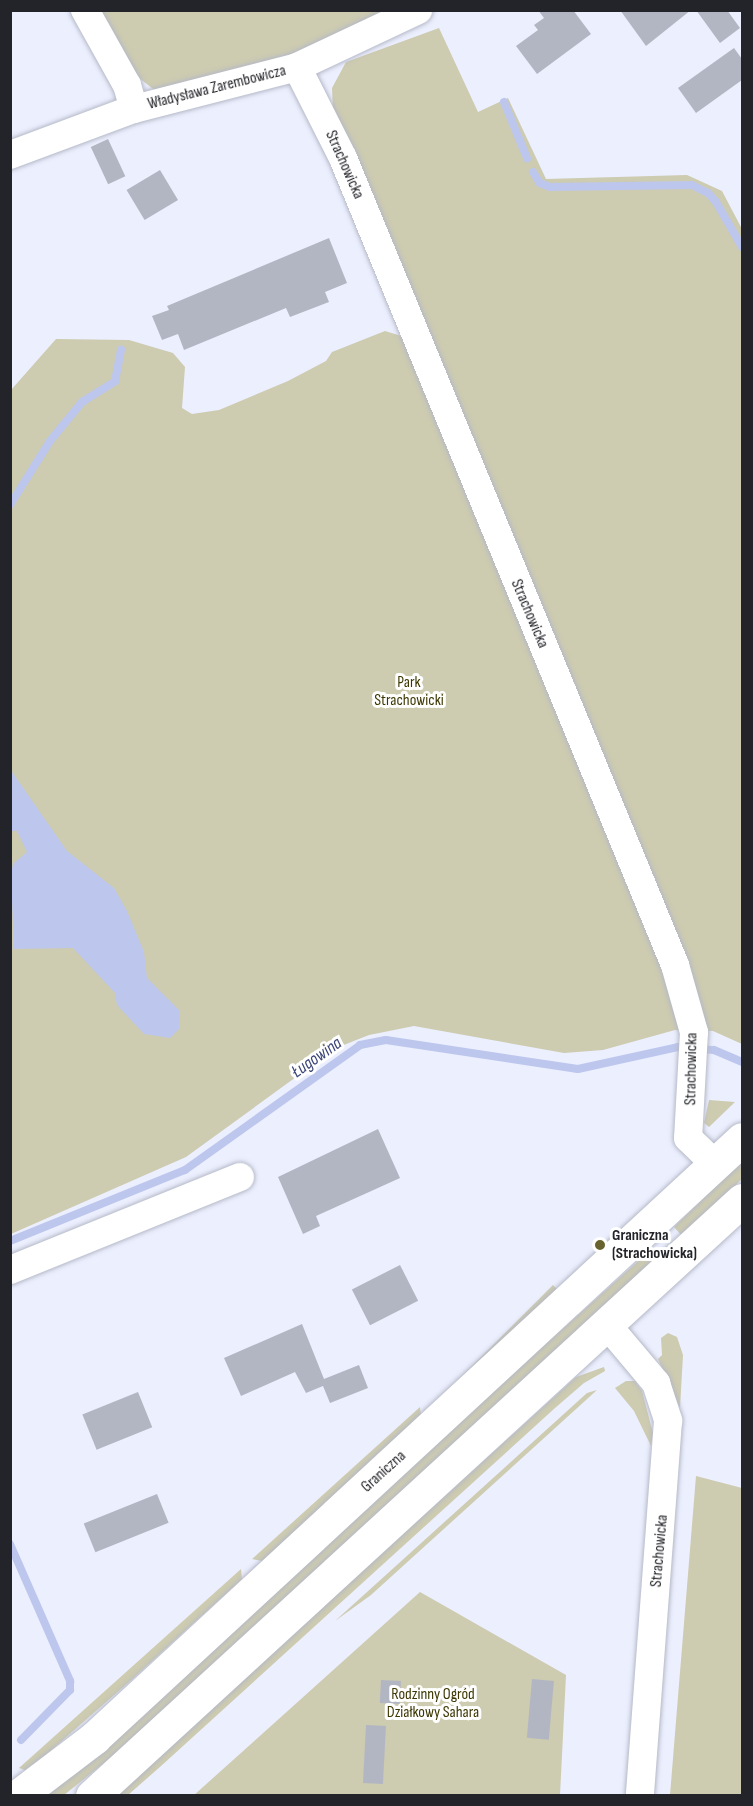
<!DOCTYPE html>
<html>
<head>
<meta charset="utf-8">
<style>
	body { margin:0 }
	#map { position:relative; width:753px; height:1806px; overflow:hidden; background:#eceffe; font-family:"Sofia Sans Condensed",sans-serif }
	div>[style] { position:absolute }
	.green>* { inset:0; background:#cdcbb0; transform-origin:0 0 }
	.water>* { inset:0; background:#bdc7ed }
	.stream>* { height:8px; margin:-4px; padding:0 4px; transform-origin:4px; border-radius:4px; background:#bdc7ed }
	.building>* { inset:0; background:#b2b6c3; transform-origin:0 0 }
	.roads { filter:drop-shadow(0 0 2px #b5b9c7) drop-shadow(0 0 2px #b5b9c7) }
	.street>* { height:28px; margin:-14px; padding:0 14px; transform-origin:14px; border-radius:14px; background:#fff }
	.secondary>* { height:33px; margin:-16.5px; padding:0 16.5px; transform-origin:16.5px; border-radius:16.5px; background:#fff }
	.dots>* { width:16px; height:16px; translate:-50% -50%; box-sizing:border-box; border:3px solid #fff; border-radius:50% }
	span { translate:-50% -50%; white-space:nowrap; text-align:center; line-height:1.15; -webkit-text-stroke:6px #fff; paint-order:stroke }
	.street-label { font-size:16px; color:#232429 }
	.park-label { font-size:16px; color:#3d3803 }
	.poi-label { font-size:16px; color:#232429; font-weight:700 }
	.left { translate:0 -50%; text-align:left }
	.water-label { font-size:18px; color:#3b4577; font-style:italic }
	.frame { position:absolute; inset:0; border:12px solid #232429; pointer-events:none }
</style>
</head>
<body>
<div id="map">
	<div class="green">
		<div style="clip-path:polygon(96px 11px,399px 11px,267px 65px,157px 92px,134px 74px)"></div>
		<div style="clip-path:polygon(439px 28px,478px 112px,508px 98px,546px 179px,687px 175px,722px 191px,742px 229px,742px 1044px,713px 1031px,675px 1030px,603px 1050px,564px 1053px,414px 1026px,369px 1035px,336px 1048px,186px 1157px,11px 1234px,11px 390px,56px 339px,129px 340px,173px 353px,185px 367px,182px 408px,192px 414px,219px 410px,288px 381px,326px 361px,332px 352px,385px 331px,408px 338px,333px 112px,332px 88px,346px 62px)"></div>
		<div style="clip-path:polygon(709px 1100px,735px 1102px,709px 1127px,704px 1123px)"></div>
		<div style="clip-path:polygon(742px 1161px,742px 1179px,683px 1237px,674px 1227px)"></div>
		<div style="clip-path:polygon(646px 1254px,655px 1262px,114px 1755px,64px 1795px,43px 1796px)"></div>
		<div style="left:553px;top:1285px;width:8px;height:164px;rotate:45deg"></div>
		<div style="clip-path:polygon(668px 1333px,677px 1337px,683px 1355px,680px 1408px,658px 1359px,662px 1355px,661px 1338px)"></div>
		<div style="clip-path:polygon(604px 1367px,605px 1371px,584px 1383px,555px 1408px,161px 1766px,128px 1795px,115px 1796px,576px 1377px)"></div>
		<div style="clip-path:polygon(626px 1381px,635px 1381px,642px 1391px,653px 1433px,651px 1446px,634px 1411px,615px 1388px)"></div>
		<div style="clip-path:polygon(597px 1390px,371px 1595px,335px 1621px,587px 1393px)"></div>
		<div style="clip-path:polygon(420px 1407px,421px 1416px,262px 1561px,252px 1559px)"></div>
		<div style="clip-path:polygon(696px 1476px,742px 1488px,742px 1795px,670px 1795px)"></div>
		<div style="clip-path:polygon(241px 1569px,242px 1579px,129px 1682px,48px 1753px,25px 1770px,19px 1768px)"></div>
		<div style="clip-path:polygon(420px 1592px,566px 1675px,560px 1795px,193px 1796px)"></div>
	</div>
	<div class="water">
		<div style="clip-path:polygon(10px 769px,67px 851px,114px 888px,127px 911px,144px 952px,147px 978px,179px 1010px,179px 1029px,170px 1038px,144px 1034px,117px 1005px,115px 993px,73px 948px,14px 949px,11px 875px,13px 864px,27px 852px,17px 831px,11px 831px)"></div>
	</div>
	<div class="stream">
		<div style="left:504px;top:102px;width:61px;rotate:67.7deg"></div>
		<div style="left:533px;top:172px;width:13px;rotate:58deg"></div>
		<div style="left:540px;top:183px;width:11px;rotate:22deg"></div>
		<div style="left:550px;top:187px;width:142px;rotate:-0.8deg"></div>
		<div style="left:692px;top:185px;width:18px;rotate:27deg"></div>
		<div style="left:708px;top:193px;width:12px;rotate:48deg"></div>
		<div style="left:716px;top:202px;width:52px;rotate:60deg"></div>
		<div style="left:10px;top:505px;width:75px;rotate:-58deg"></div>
		<div style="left:50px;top:441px;width:50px;rotate:-50.6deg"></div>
		<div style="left:82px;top:402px;width:39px;rotate:-32deg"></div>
		<div style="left:115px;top:381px;width:32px;rotate:-79deg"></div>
		<div style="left:10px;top:1241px;width:189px;rotate:-22.1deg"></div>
		<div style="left:185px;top:1170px;width:215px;rotate:-35.5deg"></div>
		<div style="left:360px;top:1045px;width:26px;rotate:-11deg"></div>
		<div style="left:386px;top:1040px;width:194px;rotate:8.6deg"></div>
		<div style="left:578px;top:1069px;width:102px;rotate:-12.4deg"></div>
		<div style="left:678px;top:1047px;width:36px;rotate:5deg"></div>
		<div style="left:714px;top:1050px;width:30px;rotate:23deg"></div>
		<div style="left:10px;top:1544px;width:150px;rotate:66.3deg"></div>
		<div style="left:70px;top:1681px;width:9px;rotate:90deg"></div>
		<div style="left:70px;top:1690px;width:70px;rotate:134.4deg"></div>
	</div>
	<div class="building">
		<div style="clip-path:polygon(538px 10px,573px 10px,591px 34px,537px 74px,516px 46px,538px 30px,534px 25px,544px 18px)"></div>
		<div style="clip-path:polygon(620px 10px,691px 10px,646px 46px)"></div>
		<div style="clip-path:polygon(696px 10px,727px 10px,740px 28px,720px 43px)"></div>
		<div style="clip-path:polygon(734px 48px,742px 59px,742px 80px,696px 113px,678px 88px)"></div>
		<div style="left:108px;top:139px;width:41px;height:19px;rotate:65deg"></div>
		<div style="left:160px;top:170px;width:35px;height:39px;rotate:59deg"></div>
		<div style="clip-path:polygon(329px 238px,347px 283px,325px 292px,329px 302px,290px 317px,286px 308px,184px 350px,178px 334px,162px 340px,152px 316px,169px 310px,167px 306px)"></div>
		<div style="clip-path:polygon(378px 1129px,400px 1178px,316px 1216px,320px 1226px,303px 1234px,278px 1177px)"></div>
		<div style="left:400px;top:1265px;width:40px;height:54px;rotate:63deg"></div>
		<div style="clip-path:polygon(302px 1324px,324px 1379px,359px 1365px,368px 1388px,330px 1403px,323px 1386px,306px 1393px,295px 1372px,241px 1396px,224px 1358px)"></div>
		<div style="left:138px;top:1392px;width:38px;height:60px;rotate:68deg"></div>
		<div style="left:157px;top:1494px;width:31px;height:79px;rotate:68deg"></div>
		<div style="left:532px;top:1679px;width:22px;height:59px;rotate:5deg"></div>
		<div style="left:381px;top:1680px;width:20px;height:23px;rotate:3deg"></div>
		<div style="left:366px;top:1725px;width:20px;height:58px;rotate:3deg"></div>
	</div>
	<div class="roads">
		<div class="street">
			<div style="left:85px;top:10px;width:86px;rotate:60.8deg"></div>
			<div style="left:127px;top:85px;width:25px;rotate:74deg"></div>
			<div style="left:297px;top:67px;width:102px;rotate:63.2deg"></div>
			<div style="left:343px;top:158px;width:873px;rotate:67.64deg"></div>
			<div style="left:675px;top:965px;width:70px;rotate:74.2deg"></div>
			<div style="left:694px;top:1032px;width:106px;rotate:93.2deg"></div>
			<div style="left:688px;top:1138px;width:39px;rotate:44deg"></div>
			<div style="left:10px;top:155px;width:132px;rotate:-20.4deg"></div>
			<div style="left:134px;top:109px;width:168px;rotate:-14.4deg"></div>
			<div style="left:297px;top:67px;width:134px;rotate:-25.2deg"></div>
			<div style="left:10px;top:1270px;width:248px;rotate:-22deg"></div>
			<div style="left:608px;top:1326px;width:75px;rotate:49.9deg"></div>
			<div style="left:656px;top:1383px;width:40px;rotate:72deg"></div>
			<div style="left:668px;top:1421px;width:376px;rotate:94.3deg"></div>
		</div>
		<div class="secondary">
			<div style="left:18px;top:1796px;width:96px;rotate:-37.3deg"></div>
			<div style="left:94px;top:1738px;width:882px;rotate:-42.75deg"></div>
			<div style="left:92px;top:1796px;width:882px;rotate:-42.52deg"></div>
		</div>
	</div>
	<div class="dots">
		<div style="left:600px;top:1245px;background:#67622e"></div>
	</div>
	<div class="street-label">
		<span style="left:217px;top:88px;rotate:-14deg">Władysława Zarembowicza</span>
		<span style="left:344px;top:165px;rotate:66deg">Strachowicka</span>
		<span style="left:529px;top:614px;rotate:67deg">Strachowicka</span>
		<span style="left:692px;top:1069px;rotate:-89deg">Strachowicka</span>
		<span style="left:384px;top:1472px;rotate:-42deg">Graniczna</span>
		<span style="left:660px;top:1551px;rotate:-85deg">Strachowicka</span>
	</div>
	<div class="park-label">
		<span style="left:409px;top:692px">Park<br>Strachowicki</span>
		<span style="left:433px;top:1704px">Rodzinny Ogród<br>Działkowy Sahara</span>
	</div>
	<div class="poi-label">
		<span class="left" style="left:612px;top:1245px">Graniczna<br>(Strachowicka)</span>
	</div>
	<div class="water-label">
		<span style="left:317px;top:1058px;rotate:-35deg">Ługowina</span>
	</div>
	<div class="frame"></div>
</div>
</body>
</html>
